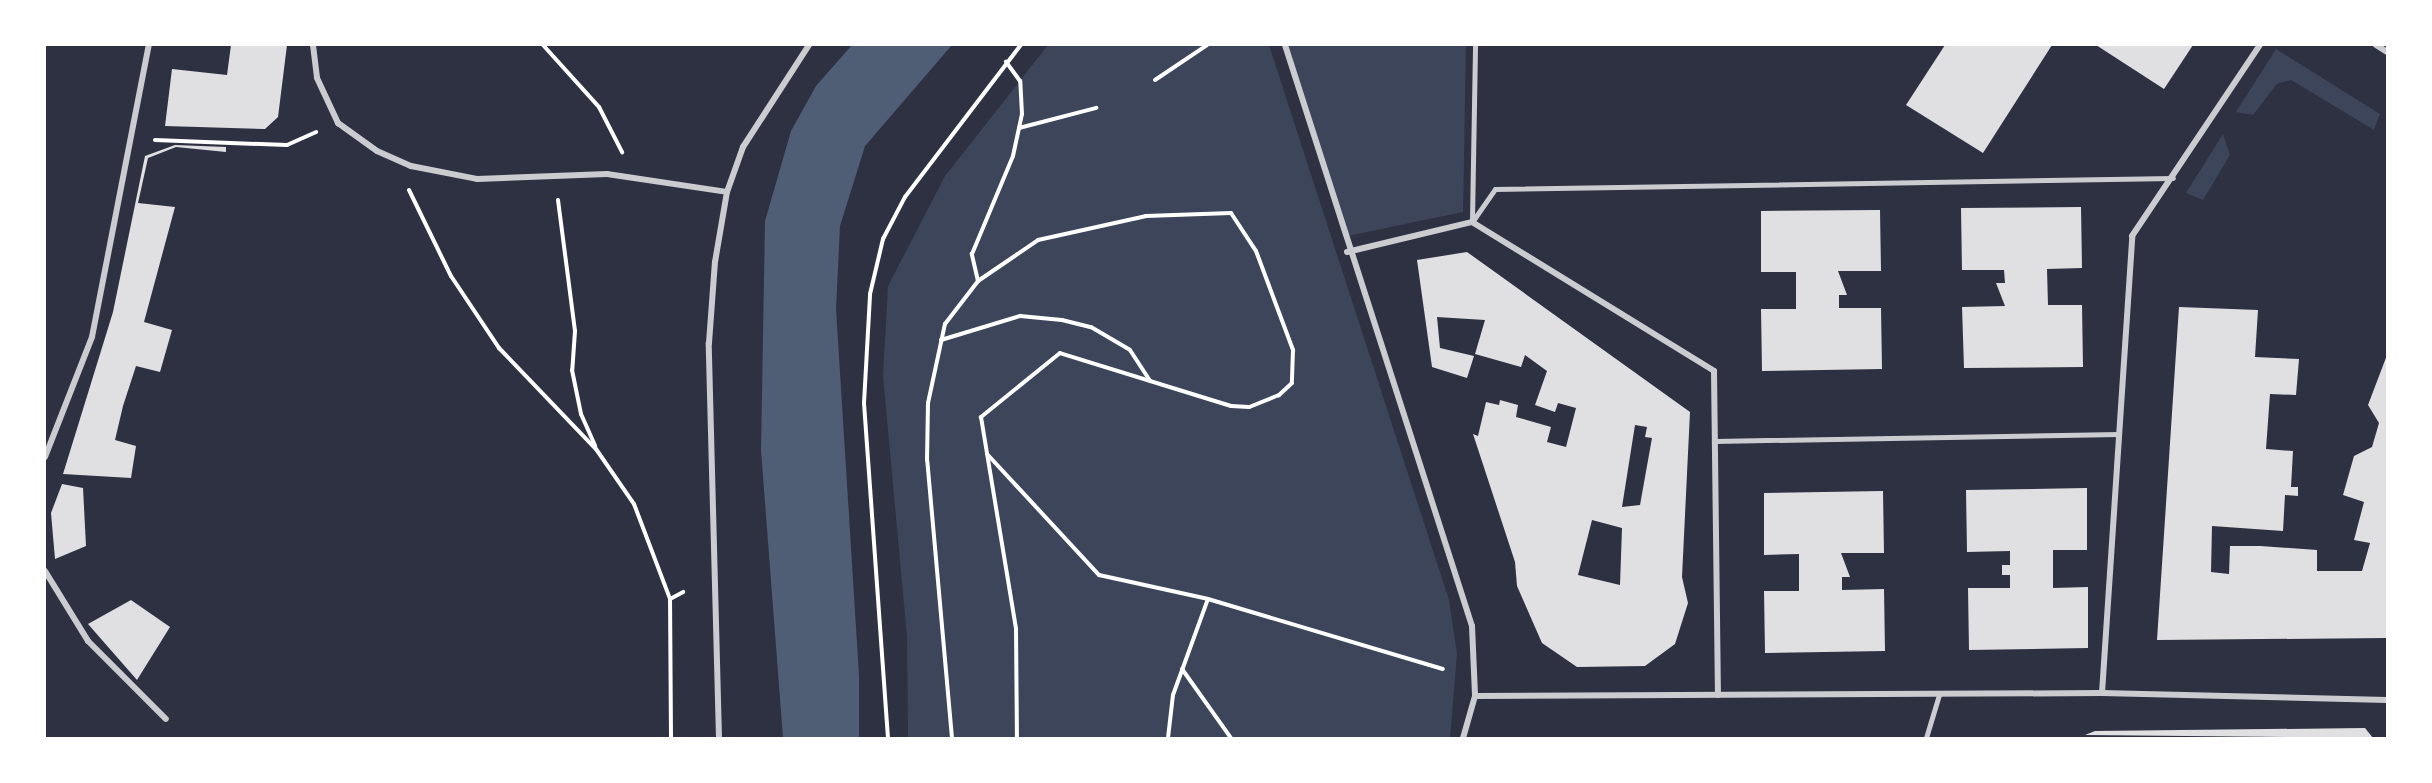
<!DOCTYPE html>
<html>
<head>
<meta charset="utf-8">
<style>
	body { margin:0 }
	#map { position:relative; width:2432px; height:783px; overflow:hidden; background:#2d3142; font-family:Lora,serif }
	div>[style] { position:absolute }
	.green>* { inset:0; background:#3c4559 }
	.water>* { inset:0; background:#4f5d75 }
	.building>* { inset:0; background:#e0e0e3 }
	.path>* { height:4px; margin:-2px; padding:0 2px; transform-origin:2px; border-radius:2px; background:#fff }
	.service>* { height:4.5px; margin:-2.25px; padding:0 2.25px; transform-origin:2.25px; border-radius:2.25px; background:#caccd0 }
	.pedestrian>* { height:5px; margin:-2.5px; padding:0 2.5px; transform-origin:2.5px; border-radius:2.5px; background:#caccd0 }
	.minor>* { height:6px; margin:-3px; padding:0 3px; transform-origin:3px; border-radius:3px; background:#caccd0 }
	span { translate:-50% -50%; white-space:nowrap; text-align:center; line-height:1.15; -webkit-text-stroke:4.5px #fff; paint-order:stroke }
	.frame { position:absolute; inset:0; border:46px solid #fff; pointer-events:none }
</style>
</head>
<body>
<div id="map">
	<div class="green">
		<div style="clip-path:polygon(1048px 45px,1269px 45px,1449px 600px,1457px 654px,1450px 738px,908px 738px,907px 637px,883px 376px,888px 286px,945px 176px)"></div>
		<div style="clip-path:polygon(1285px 45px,1466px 45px,1463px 212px,1343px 237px)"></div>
		<div style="clip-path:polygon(2276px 49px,2380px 114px,2374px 130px,2291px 80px,2277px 84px,2253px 115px,2236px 112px)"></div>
		<div style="clip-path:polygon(2223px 134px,2230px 155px,2203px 200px,2186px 193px)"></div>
	</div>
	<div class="water">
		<div style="clip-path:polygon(852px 45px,952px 45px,865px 146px,840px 226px,836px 309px,859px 675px,859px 738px,783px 738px,761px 450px,765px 221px,791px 131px,816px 86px)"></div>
	</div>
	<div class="building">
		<div style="clip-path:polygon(231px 45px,287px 45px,278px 117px,265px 129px,165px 126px,172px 69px,227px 75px)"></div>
		<div style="clip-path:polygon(1945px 45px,2052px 45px,1983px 153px,1906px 105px)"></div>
		<div style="clip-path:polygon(2096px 45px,2193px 45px,2164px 89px)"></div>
		<div style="clip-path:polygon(175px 145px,226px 147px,226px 152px,176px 147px,148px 158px,138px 203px,175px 207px,144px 322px,172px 330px,160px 372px,136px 366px,123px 406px,115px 440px,136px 446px,131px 478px,63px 474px,113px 312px,145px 156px)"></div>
		<div style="clip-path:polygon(2081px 207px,2082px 268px,2047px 269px,2048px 305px,2082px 305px,2083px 367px,1964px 368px,1962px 307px,2005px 306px,1996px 283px,2005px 283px,2004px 270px,1962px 270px,1961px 208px)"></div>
		<div style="clip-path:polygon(1880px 210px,1881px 271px,1838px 271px,1847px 295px,1839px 295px,1839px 308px,1881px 308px,1882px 369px,1762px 371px,1761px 309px,1796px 309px,1796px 272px,1761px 272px,1761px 211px)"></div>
		<div style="clip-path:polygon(evenodd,1467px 252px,1690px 412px,1682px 577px,1688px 603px,1675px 644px,1645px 666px,1577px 667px,1542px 643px,1517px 586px,1515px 562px,1473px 434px,1478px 436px,1486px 402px,1499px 405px,1500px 400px,1518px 405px,1516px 417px,1551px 427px,1547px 442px,1566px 447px,1576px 408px,1558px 403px,1555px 412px,1535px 405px,1547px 371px,1525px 355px,1521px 367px,1475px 354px,1485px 320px,1437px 317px,1440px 348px,1474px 356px,1467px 378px,1432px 367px,1417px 260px,1467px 252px,1635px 425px,1647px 427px,1645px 437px,1652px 438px,1640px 505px,1622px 507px,1635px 425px,1467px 252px,1592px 520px,1622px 528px,1620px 585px,1578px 575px,1592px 520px)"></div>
		<div style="clip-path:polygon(2179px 307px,2258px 310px,2255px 357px,2299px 359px,2296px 395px,2270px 394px,2266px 449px,2293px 451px,2291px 487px,2298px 487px,2298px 496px,2285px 495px,2283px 531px,2212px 526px,2211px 572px,2229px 574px,2230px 546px,2260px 546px,2317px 550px,2317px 571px,2362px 571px,2370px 543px,2354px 540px,2364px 502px,2343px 495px,2354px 456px,2372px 447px,2379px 423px,2368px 405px,2387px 355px,2387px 638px,2157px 640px)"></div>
		<div style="clip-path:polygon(62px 484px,83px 488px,86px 546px,55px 559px,51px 513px)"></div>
		<div style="clip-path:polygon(2087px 488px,2087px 550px,2053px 550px,2053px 588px,2088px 587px,2088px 648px,1969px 650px,1968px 588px,2010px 588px,2010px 575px,2002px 575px,2002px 565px,2010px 565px,2010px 551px,1967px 552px,1966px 490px)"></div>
		<div style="clip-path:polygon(1883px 491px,1884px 553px,1841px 553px,1850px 577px,1842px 577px,1842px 590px,1884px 589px,1885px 651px,1765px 653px,1764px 591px,1799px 591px,1799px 554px,1764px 555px,1764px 493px)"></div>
		<div style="clip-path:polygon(131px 600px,170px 627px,137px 680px,88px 624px)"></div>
		<div style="clip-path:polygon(2365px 728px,2373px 738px,2085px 735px,2095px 731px)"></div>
	</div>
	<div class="path">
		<div style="left:543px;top:45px;width:84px;rotate:47.9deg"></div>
		<div style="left:599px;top:107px;width:51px;rotate:62.9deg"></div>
		<div style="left:1155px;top:80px;width:63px;rotate:-33.9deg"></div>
		<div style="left:1019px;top:128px;width:80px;rotate:-14.6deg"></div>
		<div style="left:155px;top:140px;width:132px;rotate:2.2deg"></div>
		<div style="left:287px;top:145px;width:32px;rotate:-24deg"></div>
		<div style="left:409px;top:190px;width:96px;rotate:64deg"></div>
		<div style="left:451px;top:276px;width:87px;rotate:56.3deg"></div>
		<div style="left:499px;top:348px;width:140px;rotate:46.2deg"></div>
		<div style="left:596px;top:449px;width:67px;rotate:55.4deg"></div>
		<div style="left:634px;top:504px;width:102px;rotate:69.2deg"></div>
		<div style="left:558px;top:200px;width:132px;rotate:82.6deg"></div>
		<div style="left:575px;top:331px;width:39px;rotate:94deg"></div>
		<div style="left:572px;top:370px;width:45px;rotate:78.4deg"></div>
		<div style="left:581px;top:414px;width:35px;rotate:66deg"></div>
		<div style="left:978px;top:281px;width:28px;rotate:-103deg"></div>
		<div style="left:972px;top:254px;width:106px;rotate:-67.3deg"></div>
		<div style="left:1013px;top:156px;width:43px;rotate:-77.9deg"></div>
		<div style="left:1022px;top:114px;width:33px;rotate:-93deg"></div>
		<div style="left:1020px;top:81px;width:24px;rotate:-126deg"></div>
		<div style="left:941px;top:340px;width:83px;rotate:-16.9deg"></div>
		<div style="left:1020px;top:316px;width:42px;rotate:5.4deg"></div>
		<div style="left:1062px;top:320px;width:30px;rotate:14deg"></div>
		<div style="left:1091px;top:327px;width:45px;rotate:30.5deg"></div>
		<div style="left:1130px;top:350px;width:37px;rotate:57deg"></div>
		<div style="left:987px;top:454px;width:165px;rotate:47.2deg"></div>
		<div style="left:1099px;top:575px;width:112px;rotate:12.4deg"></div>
		<div style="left:1208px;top:599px;width:245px;rotate:16.6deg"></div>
		<div style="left:1182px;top:669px;width:85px;rotate:54.6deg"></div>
		<div style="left:671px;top:738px;width:139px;rotate:-90.4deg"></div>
		<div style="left:670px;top:599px;width:15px;rotate:-28deg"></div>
		<div style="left:888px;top:738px;width:336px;rotate:-94.1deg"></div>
		<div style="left:864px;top:403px;width:109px;rotate:-86.8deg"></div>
		<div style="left:870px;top:294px;width:57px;rotate:-76.7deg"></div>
		<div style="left:883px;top:239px;width:47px;rotate:-62.4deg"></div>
		<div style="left:905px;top:197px;width:191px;rotate:-52.7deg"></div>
		<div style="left:952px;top:738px;width:279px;rotate:-95.1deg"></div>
		<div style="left:927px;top:460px;width:57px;rotate:-89deg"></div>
		<div style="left:928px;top:403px;width:81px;rotate:-77.9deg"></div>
		<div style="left:945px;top:324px;width:54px;rotate:-52.5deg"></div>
		<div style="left:978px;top:281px;width:73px;rotate:-34.3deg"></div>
		<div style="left:1038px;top:240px;width:111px;rotate:-12.5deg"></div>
		<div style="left:1146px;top:216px;width:85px;rotate:-2deg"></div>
		<div style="left:1231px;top:213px;width:45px;rotate:56.7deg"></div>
		<div style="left:1256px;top:251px;width:106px;rotate:69.5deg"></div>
		<div style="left:1293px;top:350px;width:33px;rotate:92deg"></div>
		<div style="left:1292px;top:383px;width:18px;rotate:137deg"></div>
		<div style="left:1279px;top:395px;width:32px;rotate:158deg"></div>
		<div style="left:1249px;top:407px;width:18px;rotate:-177deg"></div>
		<div style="left:1231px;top:406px;width:179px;rotate:-162.8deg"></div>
		<div style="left:1060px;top:353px;width:102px;rotate:141deg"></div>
		<div style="left:981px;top:417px;width:215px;rotate:80.6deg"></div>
		<div style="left:1016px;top:629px;width:109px;rotate:89.5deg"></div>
		<div style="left:1168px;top:738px;width:43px;rotate:-83.4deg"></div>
		<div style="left:1173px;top:695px;width:102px;rotate:-70deg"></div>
	</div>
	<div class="service">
		<div style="left:1926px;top:738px;width:45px;rotate:-73.2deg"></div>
	</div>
	<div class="pedestrian">
		<div style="left:1472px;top:220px;width:175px;rotate:-89deg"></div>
		<div style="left:1472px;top:222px;width:40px;rotate:-55.1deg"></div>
		<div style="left:1495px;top:189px;width:678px;rotate:-0.93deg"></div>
		<div style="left:1715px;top:441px;width:404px;rotate:-1deg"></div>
	</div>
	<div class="minor">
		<div style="left:313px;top:45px;width:33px;rotate:83deg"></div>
		<div style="left:317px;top:78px;width:50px;rotate:65deg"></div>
		<div style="left:338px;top:123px;width:48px;rotate:35.7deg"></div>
		<div style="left:377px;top:151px;width:37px;rotate:24deg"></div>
		<div style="left:411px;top:166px;width:67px;rotate:11.1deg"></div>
		<div style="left:477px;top:179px;width:130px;rotate:-2.2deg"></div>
		<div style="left:607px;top:174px;width:121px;rotate:8.5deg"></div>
		<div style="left:1285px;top:45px;width:610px;rotate:72.16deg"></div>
		<div style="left:1472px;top:626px;width:70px;rotate:87.5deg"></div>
		<div style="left:1475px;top:696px;width:44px;rotate:105.9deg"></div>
		<div style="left:2376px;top:45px;width:13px;rotate:32deg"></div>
		<div style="left:1347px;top:252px;width:129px;rotate:-13.5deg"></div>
		<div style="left:1472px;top:222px;width:284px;rotate:31.6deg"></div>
		<div style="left:1714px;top:371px;width:324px;rotate:89.3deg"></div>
		<div style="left:45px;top:457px;width:129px;rotate:-68.6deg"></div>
		<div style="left:92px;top:337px;width:298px;rotate:-79deg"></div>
		<div style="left:45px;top:571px;width:82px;rotate:58.4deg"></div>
		<div style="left:88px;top:641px;width:110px;rotate:45deg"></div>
		<div style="left:2102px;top:693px;width:458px;rotate:-86.2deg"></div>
		<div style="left:2132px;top:236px;width:230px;rotate:-56.2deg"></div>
		<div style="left:1475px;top:696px;width:627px;rotate:-0.27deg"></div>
		<div style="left:2102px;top:693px;width:285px;rotate:1.4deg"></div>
		<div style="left:719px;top:738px;width:395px;rotate:-91.5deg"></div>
		<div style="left:709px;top:343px;width:81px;rotate:-85.8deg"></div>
		<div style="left:715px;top:262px;width:71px;rotate:-80.3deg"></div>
		<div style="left:727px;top:192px;width:48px;rotate:-70.4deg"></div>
		<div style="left:743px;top:147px;width:121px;rotate:-57.1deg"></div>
	</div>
	<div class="frame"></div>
</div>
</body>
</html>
